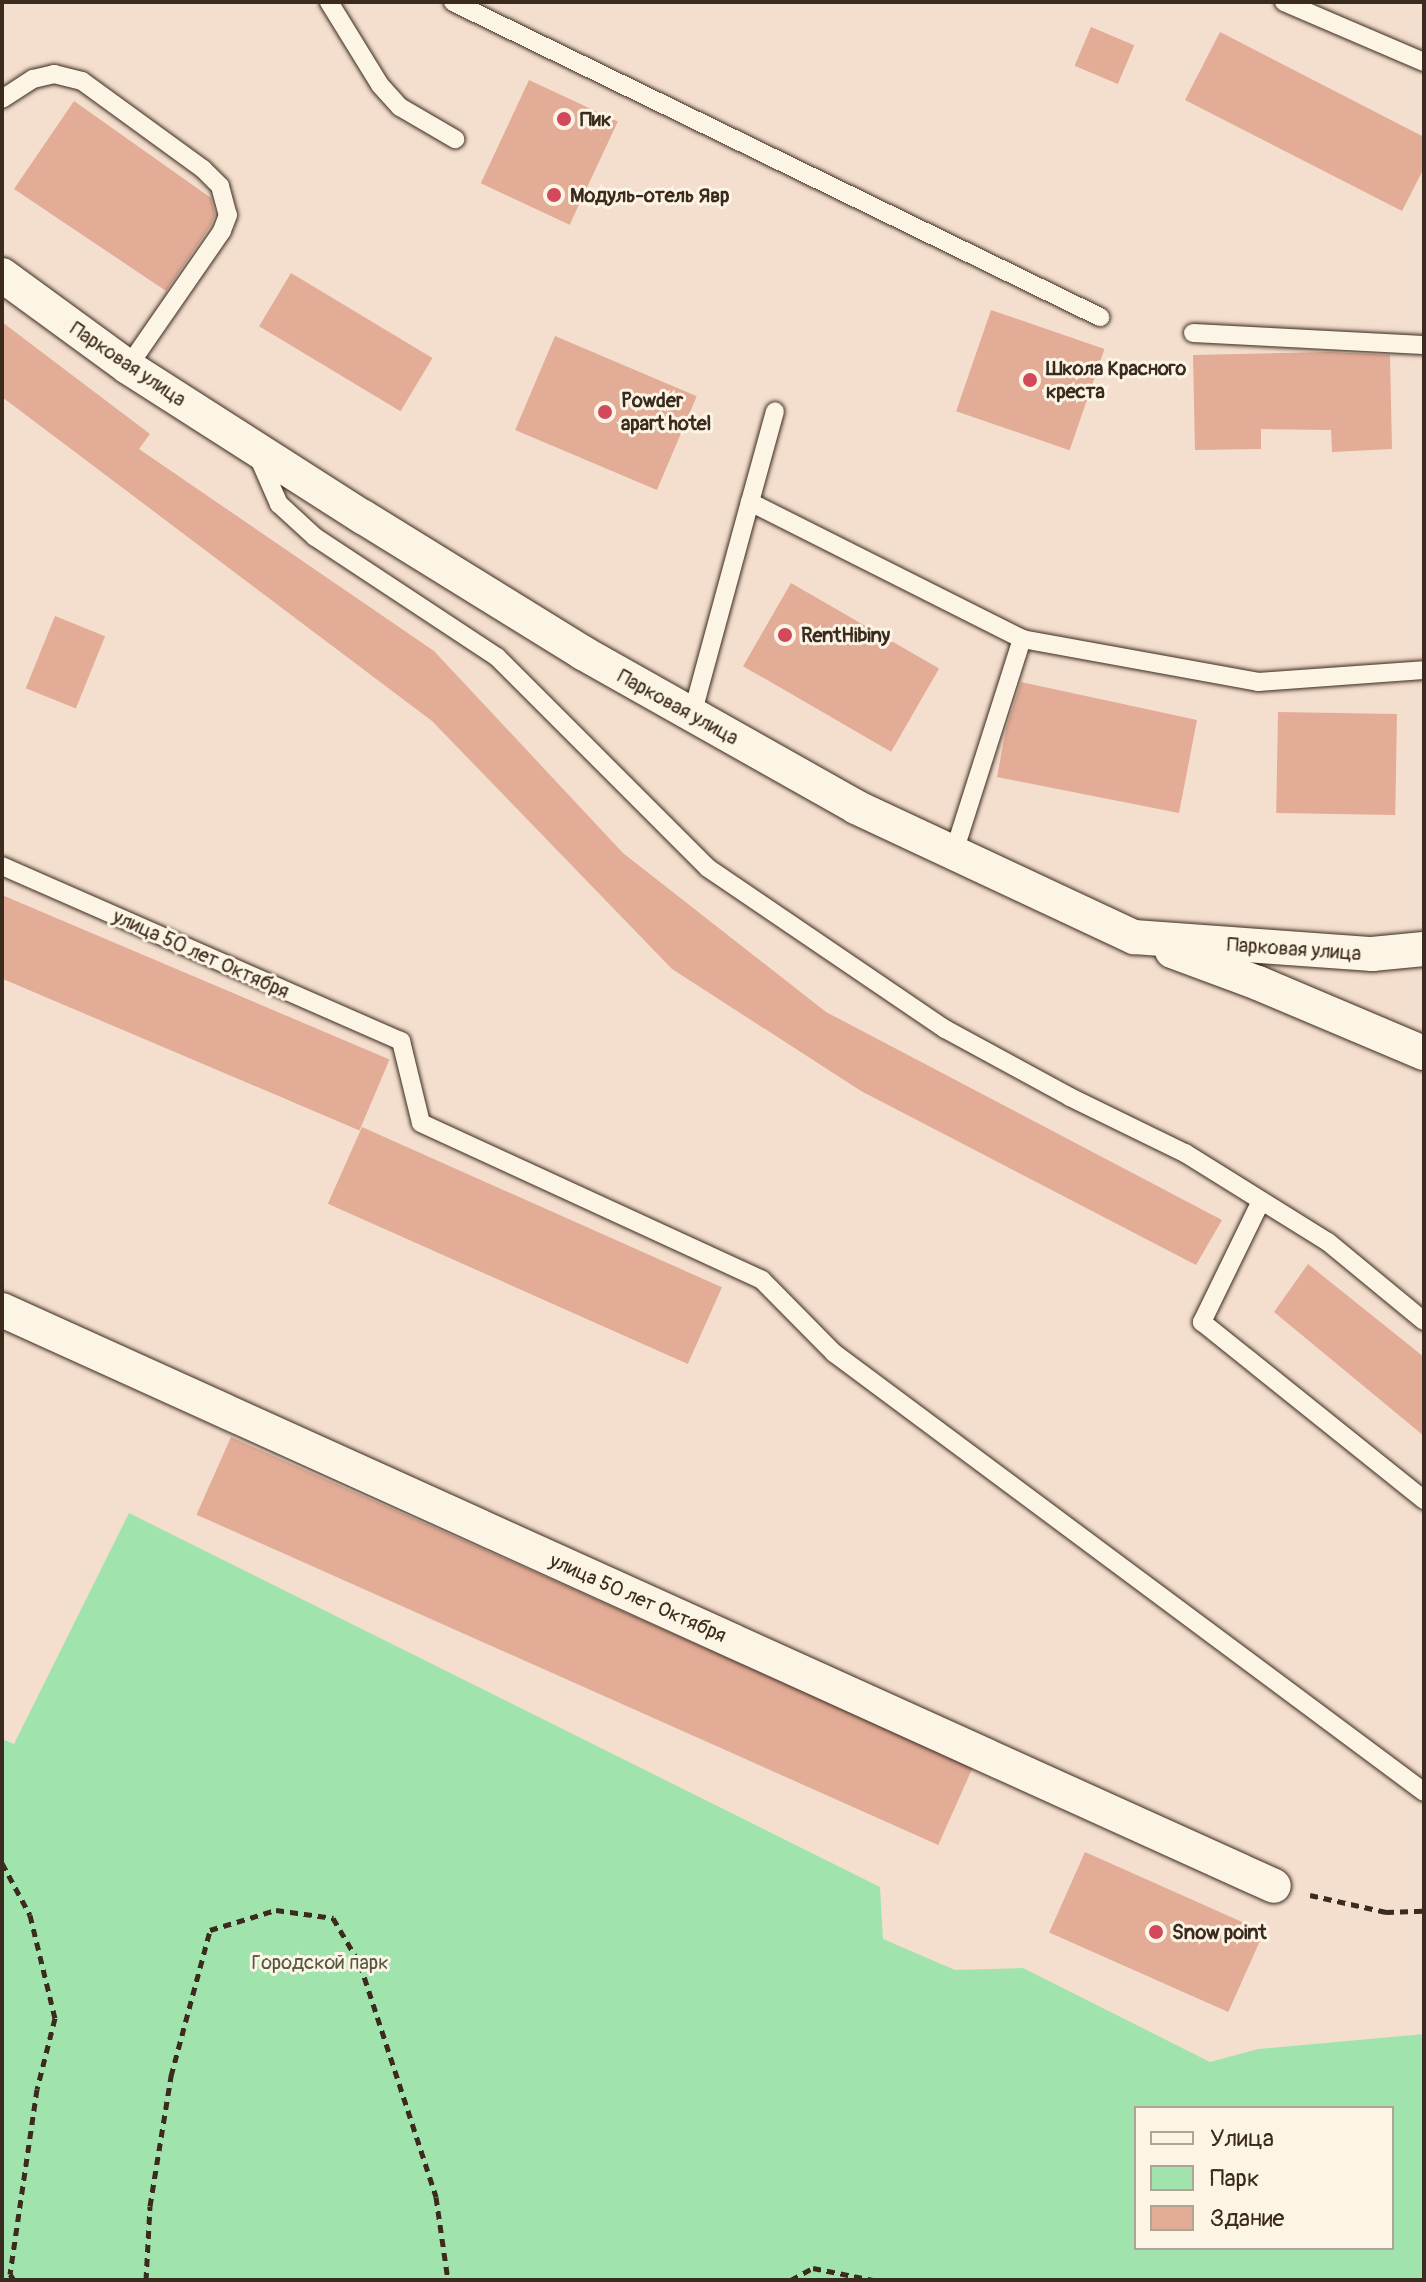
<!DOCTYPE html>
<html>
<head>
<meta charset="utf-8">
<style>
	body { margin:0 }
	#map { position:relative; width:1426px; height:2282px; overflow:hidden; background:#f4dfce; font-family:Pangolin,sans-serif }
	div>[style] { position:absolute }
	.green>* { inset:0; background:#a0e3ad }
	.building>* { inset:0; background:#e2ac97; transform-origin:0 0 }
	.path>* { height:5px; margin-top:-2.5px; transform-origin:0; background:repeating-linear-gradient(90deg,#3b2a1e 0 8px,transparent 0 14px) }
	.roads { filter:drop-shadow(0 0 2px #3b2a1e) drop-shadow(0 0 2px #3b2a1e) }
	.lane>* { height:18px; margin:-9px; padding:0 9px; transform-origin:9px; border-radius:9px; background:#fcf5e5 }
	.street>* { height:34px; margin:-17px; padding:0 17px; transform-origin:17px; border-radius:17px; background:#fcf5e5 }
	.dots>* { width:22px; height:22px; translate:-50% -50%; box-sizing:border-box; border:4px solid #fcf5e5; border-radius:50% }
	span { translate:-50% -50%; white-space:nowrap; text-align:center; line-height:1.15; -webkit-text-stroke:6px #fcf5e5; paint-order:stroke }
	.poi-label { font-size:20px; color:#3b2a1e; font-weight:700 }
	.left { translate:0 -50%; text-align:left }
	.street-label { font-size:20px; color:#3b2a1e }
	.park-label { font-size:20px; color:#545842 }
	.frame { position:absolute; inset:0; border:4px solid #3b2a1e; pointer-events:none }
	.legend { position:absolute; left:1134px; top:2106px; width:260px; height:144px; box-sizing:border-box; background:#fcf5e5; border:2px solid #afa495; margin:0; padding:10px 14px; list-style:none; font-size:24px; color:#3b2a1e }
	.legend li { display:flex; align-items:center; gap:16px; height:40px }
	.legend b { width:40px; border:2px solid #afa495 }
</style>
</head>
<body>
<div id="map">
	<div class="green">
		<div style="clip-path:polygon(evenodd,129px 1513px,880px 1887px,883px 1939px,955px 1970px,1023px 1968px,1210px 2062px,1258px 2049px,1424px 2034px,1424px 2280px,2px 2280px,2px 1739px,14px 1744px,129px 1513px,1136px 2108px,1392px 2108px,1392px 2248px,1136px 2248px,1136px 2108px)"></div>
	</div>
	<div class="building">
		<div style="left:1091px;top:27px;width:47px;height:42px;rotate:23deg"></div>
		<div style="clip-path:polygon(1220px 32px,1424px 137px,1424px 168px,1402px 211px,1185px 100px)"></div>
		<div style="left:529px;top:80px;width:98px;height:114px;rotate:25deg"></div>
		<div style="clip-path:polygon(74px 101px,211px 198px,215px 214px,211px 225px,166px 291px,14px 189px)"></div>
		<div style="left:291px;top:273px;width:165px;height:62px;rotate:31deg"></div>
		<div style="left:991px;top:310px;width:120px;height:107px;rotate:19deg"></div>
		<div style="clip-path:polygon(2px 322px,150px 434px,139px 449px,434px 651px,623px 853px,826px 1012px,1222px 1220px,1196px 1265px,861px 1091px,672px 969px,432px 721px,2px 397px)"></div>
		<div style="left:555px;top:336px;width:154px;height:102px;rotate:23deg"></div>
		<div style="clip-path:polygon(1329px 352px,1390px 355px,1392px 449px,1332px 452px,1331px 430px,1261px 429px,1261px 449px,1195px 450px,1193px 355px)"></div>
		<div style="left:791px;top:583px;width:171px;height:96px;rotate:30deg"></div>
		<div style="left:55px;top:616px;width:54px;height:78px;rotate:22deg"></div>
		<div style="clip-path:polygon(1021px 682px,1197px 720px,1179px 813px,997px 777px,1006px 729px)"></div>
		<div style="left:1278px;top:712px;width:119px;height:101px;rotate:1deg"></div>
		<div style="left:2px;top:895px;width:421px;height:77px;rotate:23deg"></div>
		<div style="left:362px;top:1127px;width:394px;height:84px;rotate:24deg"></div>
		<div style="clip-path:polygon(1308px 1264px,1424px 1357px,1424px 1436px,1274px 1312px)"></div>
		<div style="left:231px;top:1437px;width:812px;height:85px;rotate:24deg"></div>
		<div style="left:1085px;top:1852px;width:196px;height:88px;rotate:24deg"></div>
	</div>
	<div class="path">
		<div style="left:2px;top:1863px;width:59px;rotate:61.7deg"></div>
		<div style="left:30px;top:1915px;width:106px;rotate:76.4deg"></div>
		<div style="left:55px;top:2018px;width:73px;rotate:104.2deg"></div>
		<div style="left:37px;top:2089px;width:187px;rotate:98.3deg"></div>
		<div style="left:10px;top:2274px;width:7px;rotate:56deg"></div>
		<div style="left:1310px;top:1895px;width:78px;rotate:12.6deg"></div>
		<div style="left:1386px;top:1912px;width:38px;rotate:-2deg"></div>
		<div style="left:146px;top:2280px;width:74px;rotate:-86.9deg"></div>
		<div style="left:150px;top:2206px;width:132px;rotate:-80.8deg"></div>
		<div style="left:171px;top:2076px;width:151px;rotate:-75deg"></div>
		<div style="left:210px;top:1930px;width:69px;rotate:-16.9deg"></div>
		<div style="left:276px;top:1910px;width:58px;rotate:8deg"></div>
		<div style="left:333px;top:1918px;width:53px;rotate:59.6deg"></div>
		<div style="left:360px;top:1964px;width:245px;rotate:71.9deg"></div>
		<div style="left:436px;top:2197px;width:84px;rotate:81.8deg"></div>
		<div style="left:791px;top:2280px;width:25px;rotate:-29deg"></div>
		<div style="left:813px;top:2268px;width:61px;rotate:11.3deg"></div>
	</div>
	<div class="roads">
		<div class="lane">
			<div style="left:329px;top:2px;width:97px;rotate:58.4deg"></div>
			<div style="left:380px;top:85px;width:30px;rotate:48deg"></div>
			<div style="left:400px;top:107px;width:64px;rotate:30.2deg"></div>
			<div style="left:453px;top:2px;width:720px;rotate:25.96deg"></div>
			<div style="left:1284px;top:2px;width:152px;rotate:23.2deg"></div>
			<div style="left:2px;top:99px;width:37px;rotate:-33deg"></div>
			<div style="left:33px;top:79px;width:22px;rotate:-13deg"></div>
			<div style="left:54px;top:74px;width:29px;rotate:14deg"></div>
			<div style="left:82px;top:81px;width:150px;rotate:36deg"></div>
			<div style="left:203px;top:169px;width:24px;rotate:45deg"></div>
			<div style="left:220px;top:186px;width:30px;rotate:75deg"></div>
			<div style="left:228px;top:215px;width:17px;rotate:111deg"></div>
			<div style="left:222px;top:231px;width:165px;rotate:124.7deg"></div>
			<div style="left:1193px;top:333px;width:231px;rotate:3deg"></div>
			<div style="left:257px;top:454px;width:55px;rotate:66.3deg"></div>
			<div style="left:279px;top:504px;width:49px;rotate:42.5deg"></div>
			<div style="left:315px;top:537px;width:218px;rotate:33.4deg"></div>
			<div style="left:497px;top:657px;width:298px;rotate:45deg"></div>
			<div style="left:708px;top:868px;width:287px;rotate:34.2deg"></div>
			<div style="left:945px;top:1029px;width:142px;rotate:28.5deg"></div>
			<div style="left:1070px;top:1097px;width:128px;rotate:26deg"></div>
			<div style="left:1185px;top:1153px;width:168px;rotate:31.9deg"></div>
			<div style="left:1328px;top:1242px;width:124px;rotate:39.5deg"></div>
			<div style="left:750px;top:502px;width:94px;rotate:-74.6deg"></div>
			<div style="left:692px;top:715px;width:221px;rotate:-74.8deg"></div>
			<div style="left:750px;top:502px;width:305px;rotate:26.7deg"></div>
			<div style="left:1022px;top:639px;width:240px;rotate:10.3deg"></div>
			<div style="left:1258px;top:682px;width:166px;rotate:-4.1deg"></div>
			<div style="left:954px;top:852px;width:224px;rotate:-72.3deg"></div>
			<div style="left:2px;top:866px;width:436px;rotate:23.7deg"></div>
			<div style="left:401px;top:1041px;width:84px;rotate:76.3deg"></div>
			<div style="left:421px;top:1123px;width:375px;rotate:24.7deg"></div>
			<div style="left:762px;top:1280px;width:103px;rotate:45.4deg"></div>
			<div style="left:834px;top:1353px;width:735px;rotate:36.65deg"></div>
			<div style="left:1261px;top:1201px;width:135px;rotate:116deg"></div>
			<div style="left:1202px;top:1322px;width:285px;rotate:38.7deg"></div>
		</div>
		<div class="street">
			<div style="left:2px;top:275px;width:156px;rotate:36.1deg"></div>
			<div style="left:128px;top:367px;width:279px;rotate:32.6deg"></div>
			<div style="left:363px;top:517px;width:259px;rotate:31.7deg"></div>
			<div style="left:583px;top:653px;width:313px;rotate:29.4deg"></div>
			<div style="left:856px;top:807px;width:307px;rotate:25.1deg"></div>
			<div style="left:1134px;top:937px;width:239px;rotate:4.1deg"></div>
			<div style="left:1372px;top:954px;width:52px;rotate:-5.5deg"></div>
			<div style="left:1172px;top:951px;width:92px;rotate:20.4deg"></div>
			<div style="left:1258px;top:983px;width:180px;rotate:22.9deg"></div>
			<div style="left:2px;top:1310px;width:1396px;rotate:24.36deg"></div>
		</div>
	</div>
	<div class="dots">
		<div style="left:564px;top:119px;background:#d1495b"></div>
		<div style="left:554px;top:195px;background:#d1495b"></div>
		<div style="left:1030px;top:380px;background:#d1495b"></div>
		<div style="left:605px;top:412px;background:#d1495b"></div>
		<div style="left:785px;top:635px;background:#d1495b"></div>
		<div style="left:1156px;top:1932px;background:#d1495b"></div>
	</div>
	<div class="poi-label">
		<span class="left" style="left:580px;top:119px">Пик</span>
		<span class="left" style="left:570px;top:195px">Модуль-отель Явр</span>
		<span class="left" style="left:1046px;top:380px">Школа Красного<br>креста</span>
		<span class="left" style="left:621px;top:412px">Powder<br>apart hotel</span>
		<span class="left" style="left:801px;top:635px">RentHibiny</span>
		<span class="left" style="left:1172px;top:1932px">Snow point</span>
	</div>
	<div class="street-label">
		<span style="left:128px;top:364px;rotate:34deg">Парковая улица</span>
		<span style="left:678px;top:707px;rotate:29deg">Парковая улица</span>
		<span style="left:1294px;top:949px;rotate:4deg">Парковая улица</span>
		<span style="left:201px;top:954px;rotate:24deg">улица 50 лет Октября</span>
		<span style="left:638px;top:1598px;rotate:24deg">улица 50 лет Октября</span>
	</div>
	<div class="park-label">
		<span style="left:320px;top:1962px">Городской парк</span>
	</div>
	<div class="frame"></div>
	<ul class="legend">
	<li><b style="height:10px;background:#fcf5e5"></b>Улица</li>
	<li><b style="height:22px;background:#a0e3ad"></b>Парк</li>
	<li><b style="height:22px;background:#e2ac97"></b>Здание</li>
	</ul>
</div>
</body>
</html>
